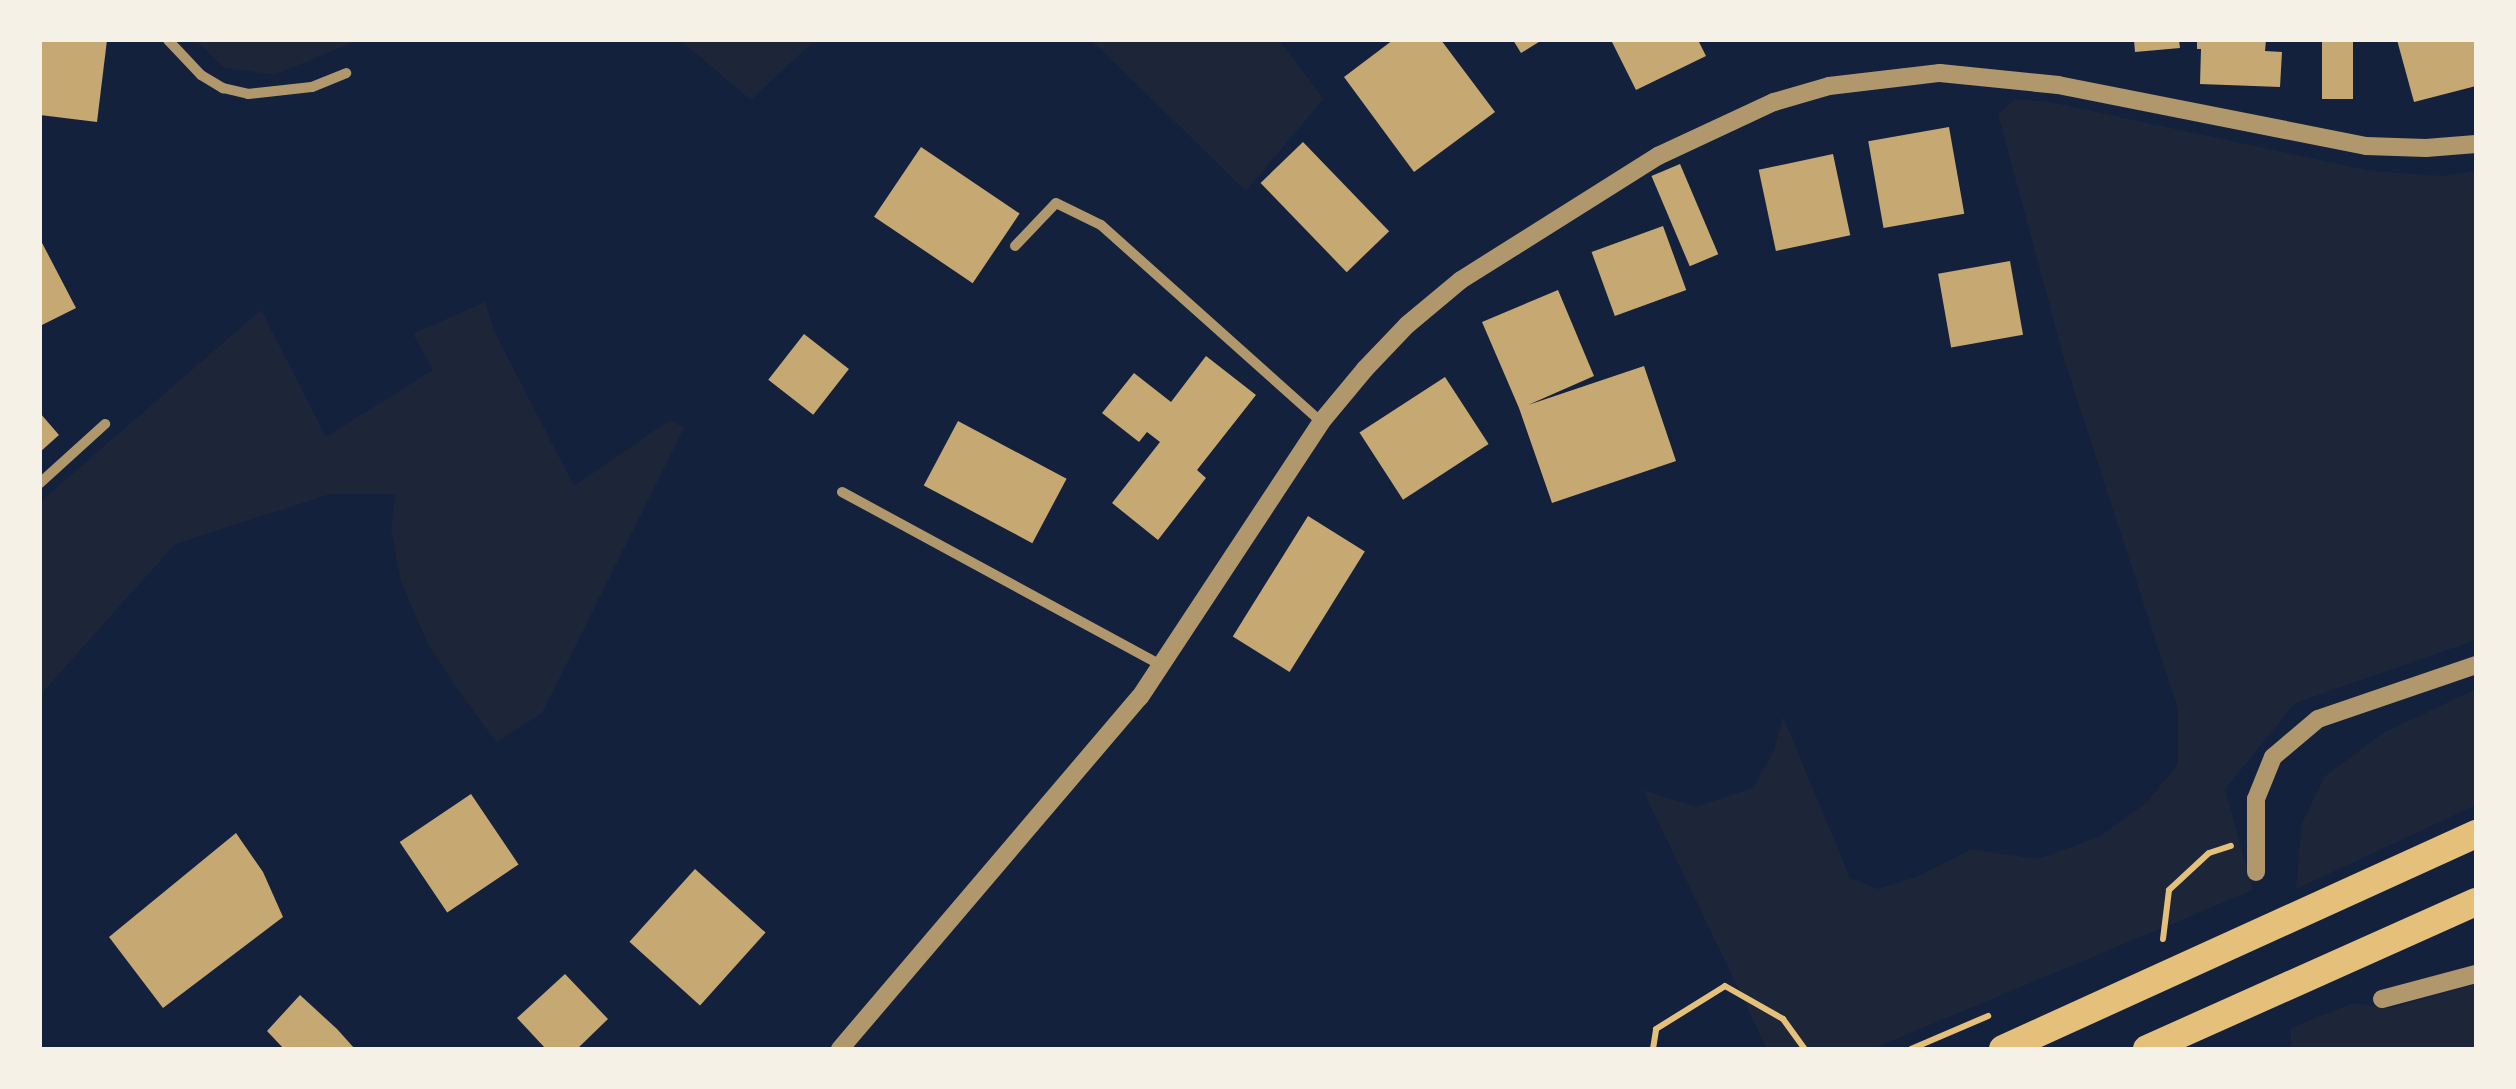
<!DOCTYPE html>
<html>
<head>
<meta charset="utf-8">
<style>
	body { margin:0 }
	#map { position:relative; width:2516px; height:1089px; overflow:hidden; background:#14213d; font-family:Inter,sans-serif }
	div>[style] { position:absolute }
	.green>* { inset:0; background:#1d2539 }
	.building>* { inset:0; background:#c6a872; transform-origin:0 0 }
	.path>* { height:6px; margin:-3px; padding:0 3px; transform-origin:3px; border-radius:3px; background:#e5c07b }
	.minor>* { height:10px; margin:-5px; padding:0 5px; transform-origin:5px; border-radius:5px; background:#b1986c }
	.tertiary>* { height:18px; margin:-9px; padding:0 9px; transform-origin:9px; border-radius:9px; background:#b1986c }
	.trunk>* { height:28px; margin:-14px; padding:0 14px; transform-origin:14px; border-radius:14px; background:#e5c07b }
	span { translate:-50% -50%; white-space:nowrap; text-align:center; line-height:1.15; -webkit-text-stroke:10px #f6f1e7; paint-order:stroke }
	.frame { position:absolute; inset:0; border:42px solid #f6f1e7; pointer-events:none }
</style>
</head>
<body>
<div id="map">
	<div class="green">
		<div style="clip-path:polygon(195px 40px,359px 40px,274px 75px,223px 67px)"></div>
		<div style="clip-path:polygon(680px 40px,815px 40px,751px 100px)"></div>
		<div style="clip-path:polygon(1091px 40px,1279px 40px,1323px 99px,1246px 191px)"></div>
		<div style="clip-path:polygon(2015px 99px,2050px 102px,2371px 171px,2443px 176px,2476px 171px,2476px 640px,2295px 703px,2225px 789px,2253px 890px,1872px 1049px,1767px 1049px,1643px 790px,1696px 807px,1753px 788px,1774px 751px,1783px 717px,1850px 878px,1878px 889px,1916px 877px,1972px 849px,2038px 859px,2099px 837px,2147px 802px,2178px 764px,2178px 709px,2065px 362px,1998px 114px)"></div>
		<div style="clip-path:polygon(485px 302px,494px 331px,574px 486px,670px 420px,684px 428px,542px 713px,496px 742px,456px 687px,427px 642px,401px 582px,391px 529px,395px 494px,330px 494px,175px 544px,40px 695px,40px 502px,261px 310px,326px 437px,433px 370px,413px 334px)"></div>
		<div style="clip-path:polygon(2476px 689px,2476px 805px,2296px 889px,2302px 823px,2325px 776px,2383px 733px)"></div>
		<div style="clip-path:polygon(2476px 984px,2476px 1049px,2291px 1049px,2291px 1028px,2353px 1003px,2391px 1008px)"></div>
	</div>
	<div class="building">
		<div style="clip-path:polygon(40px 40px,107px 40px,97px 122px,40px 115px)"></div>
		<div style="clip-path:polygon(1393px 40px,1441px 40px,1495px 112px,1414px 172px,1344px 77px)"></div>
		<div style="clip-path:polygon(1513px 40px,1542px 40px,1521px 53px)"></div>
		<div style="clip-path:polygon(1611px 40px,1698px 40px,1706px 56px,1636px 90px)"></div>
		<div style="clip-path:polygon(2134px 40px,2179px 40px,2180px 48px,2135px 52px)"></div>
		<div style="clip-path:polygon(2197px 40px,2266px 40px,2265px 51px,2282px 52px,2280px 87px,2200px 84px,2201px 49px,2197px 49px)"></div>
		<div style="left:2322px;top:40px;width:31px;height:59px"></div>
		<div style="clip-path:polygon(2397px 40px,2476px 40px,2476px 86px,2414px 102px)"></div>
		<div style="left:1949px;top:127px;width:88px;height:82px;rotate:80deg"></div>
		<div style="left:1303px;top:142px;width:124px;height:59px;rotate:46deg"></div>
		<div style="left:921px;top:147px;width:119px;height:84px;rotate:34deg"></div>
		<div style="left:1833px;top:154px;width:83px;height:76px;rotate:78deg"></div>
		<div style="left:1680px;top:164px;width:98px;height:31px;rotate:67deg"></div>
		<div style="left:1663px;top:226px;width:68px;height:76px;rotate:70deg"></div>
		<div style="clip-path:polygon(40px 239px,76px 308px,40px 326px)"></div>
		<div style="left:2010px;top:261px;width:75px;height:73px;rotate:80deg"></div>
		<div style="clip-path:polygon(1558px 290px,1594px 376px,1528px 405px,1644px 366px,1676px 461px,1552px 503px,1519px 408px,1482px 322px)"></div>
		<div style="left:804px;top:334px;width:57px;height:58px;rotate:38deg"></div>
		<div style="clip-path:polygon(1206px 356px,1256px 395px,1197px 470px,1206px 478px,1158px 540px,1112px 503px,1160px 442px,1147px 432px,1139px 442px,1102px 413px,1134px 373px,1171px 402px)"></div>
		<div style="left:1445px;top:377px;width:80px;height:102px;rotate:57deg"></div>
		<div style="clip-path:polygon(40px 413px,59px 435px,40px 452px)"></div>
		<div style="left:958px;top:421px;width:123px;height:73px;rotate:28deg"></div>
		<div style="left:1308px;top:516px;width:67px;height:142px;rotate:32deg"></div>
		<div style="left:471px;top:794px;width:85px;height:86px;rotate:56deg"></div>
		<div style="clip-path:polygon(236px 833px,263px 872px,283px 917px,163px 1008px,109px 937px)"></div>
		<div style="left:695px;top:869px;width:95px;height:98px;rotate:42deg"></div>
		<div style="clip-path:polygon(565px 974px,608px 1019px,577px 1049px,546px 1049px,517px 1018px)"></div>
		<div style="clip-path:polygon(300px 995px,337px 1029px,355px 1049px,284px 1049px,267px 1031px)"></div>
	</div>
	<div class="path">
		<div style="left:2163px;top:939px;width:49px;rotate:-83deg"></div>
		<div style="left:2169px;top:890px;width:54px;rotate:-42.8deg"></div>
		<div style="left:2209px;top:853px;width:23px;rotate:-18deg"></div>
		<div style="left:1653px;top:1049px;width:20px;rotate:-81deg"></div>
		<div style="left:1656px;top:1029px;width:81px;rotate:-31.9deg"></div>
		<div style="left:1725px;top:986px;width:67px;rotate:29.6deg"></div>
		<div style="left:1783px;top:1019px;width:37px;rotate:54deg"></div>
		<div style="left:1911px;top:1049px;width:84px;rotate:-23.2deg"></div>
	</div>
	<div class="minor">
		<div style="left:168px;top:40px;width:48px;rotate:46.7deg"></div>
		<div style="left:201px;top:75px;width:26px;rotate:31deg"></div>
		<div style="left:223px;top:88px;width:26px;rotate:13deg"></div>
		<div style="left:248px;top:94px;width:64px;rotate:-6.2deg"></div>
		<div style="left:312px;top:87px;width:37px;rotate:-22deg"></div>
		<div style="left:1015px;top:246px;width:59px;rotate:-46.4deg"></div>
		<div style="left:1056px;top:203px;width:50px;rotate:26.1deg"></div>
		<div style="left:1101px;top:225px;width:295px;rotate:41.8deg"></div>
		<div style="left:40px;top:483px;width:88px;rotate:-42.2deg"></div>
		<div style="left:842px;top:492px;width:363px;rotate:28.5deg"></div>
	</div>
	<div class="tertiary">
		<div style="left:2256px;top:872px;width:73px;rotate:-90deg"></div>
		<div style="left:2256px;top:799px;width:45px;rotate:-68deg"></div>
		<div style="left:2273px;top:757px;width:59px;rotate:-40.2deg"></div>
		<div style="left:2318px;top:719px;width:167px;rotate:-18.9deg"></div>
		<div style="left:2382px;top:999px;width:97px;rotate:-14.9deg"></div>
		<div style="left:840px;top:1049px;width:462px;rotate:-49.6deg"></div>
		<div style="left:1140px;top:697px;width:329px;rotate:-56.6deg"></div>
		<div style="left:1321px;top:422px;width:69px;rotate:-50.3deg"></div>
		<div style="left:1365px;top:369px;width:61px;rotate:-46.3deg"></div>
		<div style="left:1407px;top:325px;width:70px;rotate:-39.8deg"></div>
		<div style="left:1461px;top:280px;width:233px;rotate:-32.2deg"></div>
		<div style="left:1658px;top:156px;width:128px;rotate:-25deg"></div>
		<div style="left:1774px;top:102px;width:57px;rotate:-16.2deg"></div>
		<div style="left:1829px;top:86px;width:112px;rotate:-6.7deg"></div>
		<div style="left:1940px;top:73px;width:119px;rotate:5.8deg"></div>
		<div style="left:2058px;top:85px;width:314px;rotate:11.2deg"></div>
		<div style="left:2366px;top:146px;width:60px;rotate:1.9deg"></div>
		<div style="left:2426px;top:148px;width:50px;rotate:-4.6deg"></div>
	</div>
	<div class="trunk">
		<div style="left:2003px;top:1049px;width:520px;rotate:-24.44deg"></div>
		<div style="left:2147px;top:1049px;width:360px;rotate:-24.1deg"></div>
	</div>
	<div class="frame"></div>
</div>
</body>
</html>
